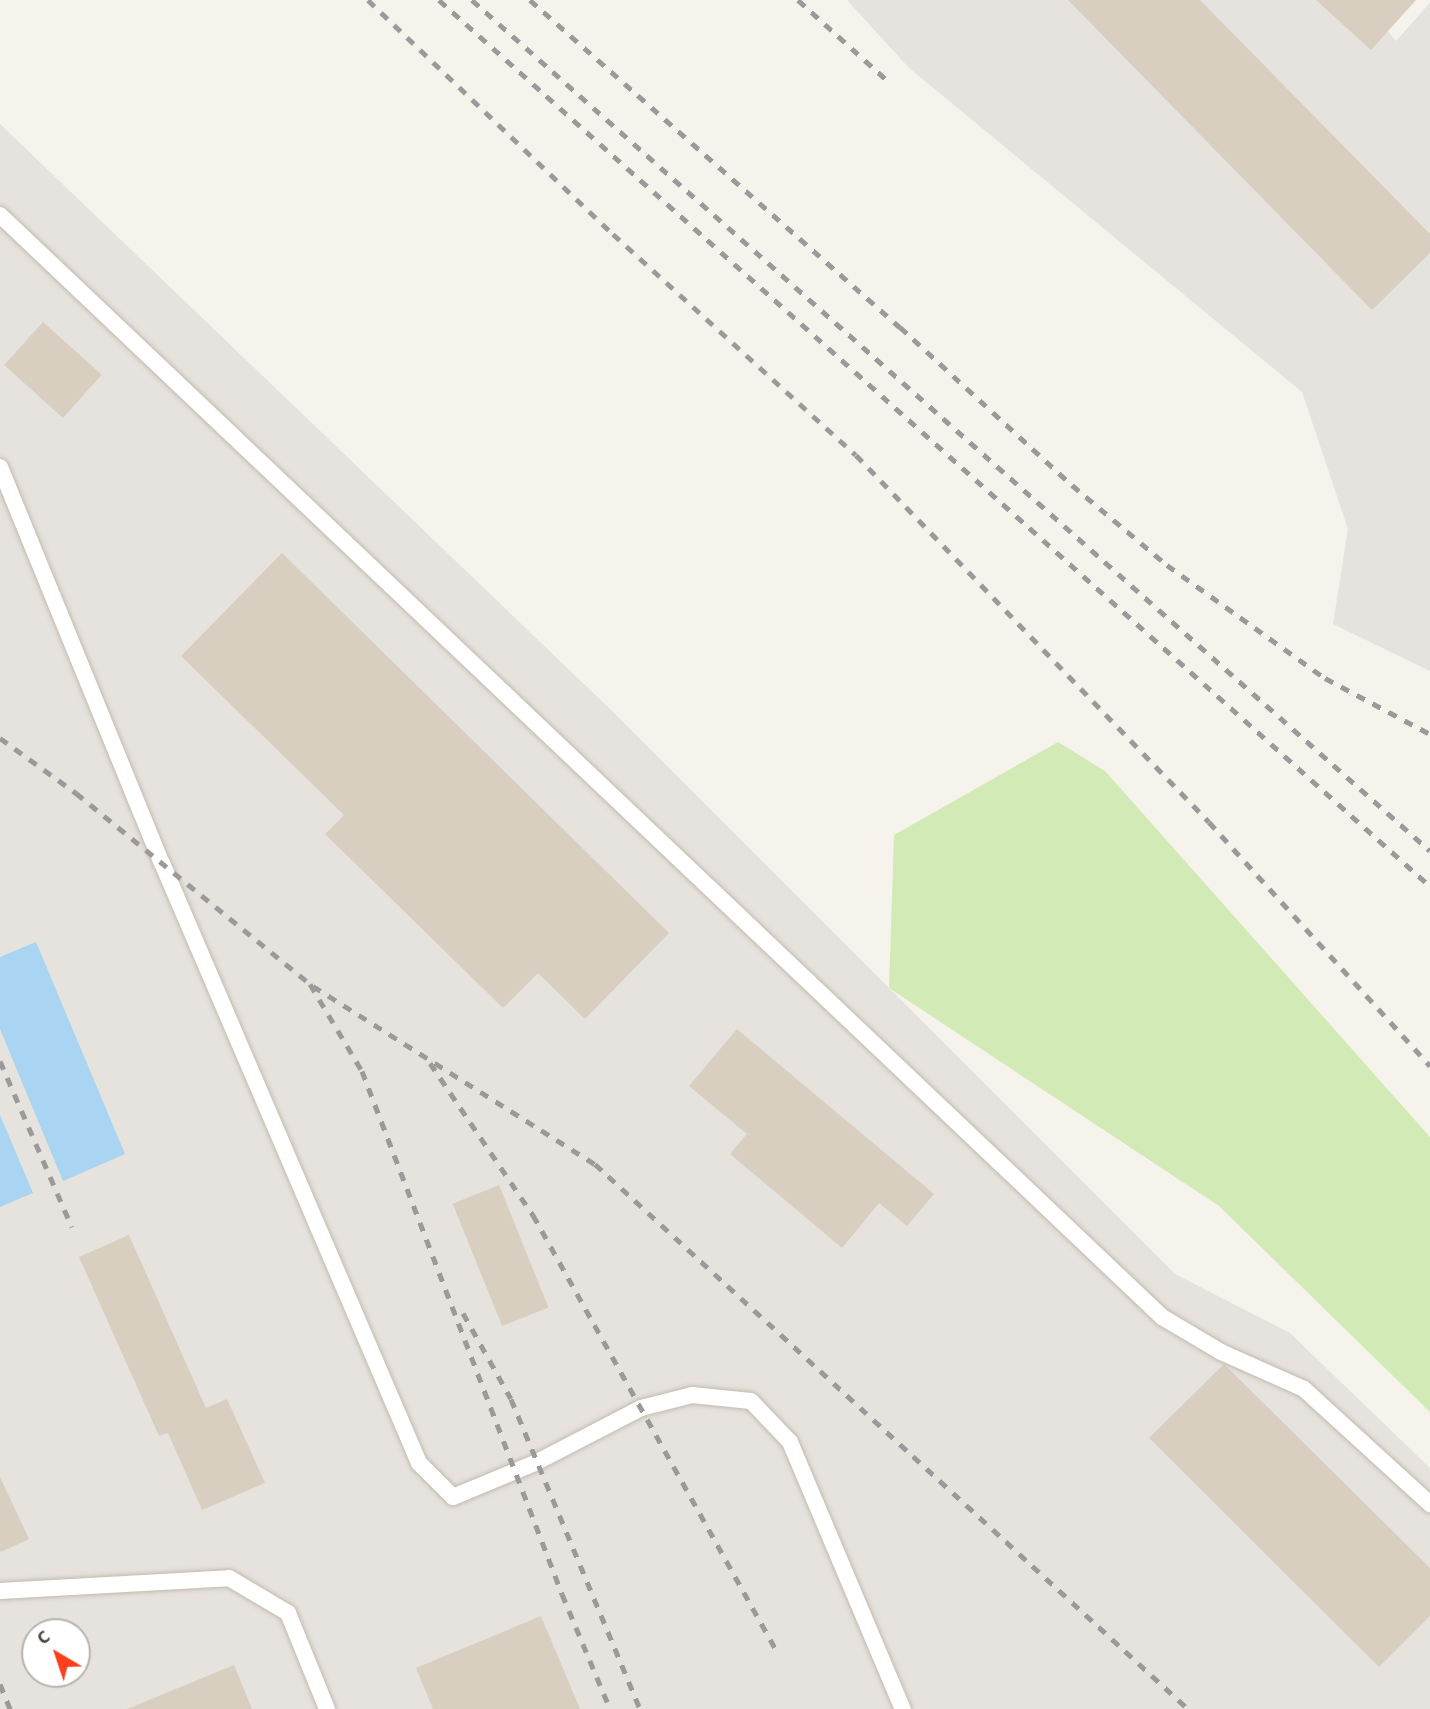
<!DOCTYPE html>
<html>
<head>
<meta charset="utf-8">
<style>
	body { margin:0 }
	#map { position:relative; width:1430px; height:1709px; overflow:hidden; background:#f6f3ec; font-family:"Alegreya Sans",sans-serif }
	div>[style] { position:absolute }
	.industrial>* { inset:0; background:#e6e2dd }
	.green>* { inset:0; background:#d2eab5 }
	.water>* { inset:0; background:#a9d4f2 }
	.building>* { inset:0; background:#d8cfc1; transform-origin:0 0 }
	.roads { filter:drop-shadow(0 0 2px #c2bbae) drop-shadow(0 0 2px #c2bbae) }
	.lane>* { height:16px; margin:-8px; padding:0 8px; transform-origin:8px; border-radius:8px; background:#fff }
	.rail>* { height:5px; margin-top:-2.5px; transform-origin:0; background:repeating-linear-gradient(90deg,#9a9a9a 0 9px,transparent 0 18px) }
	span { translate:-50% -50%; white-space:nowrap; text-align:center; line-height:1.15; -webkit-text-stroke:6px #fff; paint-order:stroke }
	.north { position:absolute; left:21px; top:1618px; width:70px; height:70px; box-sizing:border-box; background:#fff; border:2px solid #b7b4b0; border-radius:50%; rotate:321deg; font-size:19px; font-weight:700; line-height:28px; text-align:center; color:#4b4439 }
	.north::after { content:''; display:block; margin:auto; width:24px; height:32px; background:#fc3f1d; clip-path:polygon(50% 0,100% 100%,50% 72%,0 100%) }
</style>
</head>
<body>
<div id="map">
	<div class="industrial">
		<div style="clip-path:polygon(847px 0,1362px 0,1396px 41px,1430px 3px,1430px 671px,1333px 624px,1348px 529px,1302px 392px,909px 68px)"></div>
		<div style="clip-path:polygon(evenodd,0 124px,610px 709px,1175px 1274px,1290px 1333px,1430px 1468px,1430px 1709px,0 1709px,0 124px,35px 1632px,77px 1632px,77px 1674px,35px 1674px,35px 1632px)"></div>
	</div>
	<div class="green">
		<div style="clip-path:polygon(1058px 742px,1105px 771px,1430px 1137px,1430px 1412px,1219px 1206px,889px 988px,894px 835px)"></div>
	</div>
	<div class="water">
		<div style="clip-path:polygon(36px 942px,125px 1154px,63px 1181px,0 1029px,0 957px)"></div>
		<div style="clip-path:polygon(0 1115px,33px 1193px,0 1207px)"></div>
	</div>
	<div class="building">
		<div style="clip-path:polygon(1068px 0,1200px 0,1430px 234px,1430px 253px,1372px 310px)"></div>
		<div style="clip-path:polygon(1316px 0,1416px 0,1371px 50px)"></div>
		<div style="left:43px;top:322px;width:79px;height:58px;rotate:42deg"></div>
		<div style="clip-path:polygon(282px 553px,669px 933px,585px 1019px,538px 973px,503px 1008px,325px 834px,344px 815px,181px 656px)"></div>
		<div style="clip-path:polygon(737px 1029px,934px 1194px,907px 1226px,879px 1203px,842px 1248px,730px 1154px,747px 1134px,689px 1086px)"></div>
		<div style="left:499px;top:1185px;width:132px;height:50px;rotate:68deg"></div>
		<div style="clip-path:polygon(129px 1235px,206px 1408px,227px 1399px,265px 1483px,202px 1510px,168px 1433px,159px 1436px,79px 1257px)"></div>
		<div style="clip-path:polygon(1224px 1364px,1430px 1568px,1430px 1616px,1379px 1667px,1149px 1438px)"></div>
		<div style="clip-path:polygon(0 1477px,29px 1539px,1px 1552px,0 1550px)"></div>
		<div style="clip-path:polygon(541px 1616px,580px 1709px,433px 1709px,416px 1668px)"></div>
		<div style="clip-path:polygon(234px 1665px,252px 1709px,127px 1709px)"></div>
	</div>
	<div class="roads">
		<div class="lane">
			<div style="left:0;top:215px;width:1601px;rotate:43.48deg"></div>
			<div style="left:1162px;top:1317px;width:69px;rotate:30.7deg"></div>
			<div style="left:1221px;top:1352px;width:91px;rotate:24deg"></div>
			<div style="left:1304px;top:1389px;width:171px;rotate:42.4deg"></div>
			<div style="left:0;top:467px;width:428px;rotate:67.8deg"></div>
			<div style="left:162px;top:863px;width:653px;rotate:66.81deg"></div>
			<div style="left:419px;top:1463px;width:48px;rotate:45deg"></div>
			<div style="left:453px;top:1497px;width:91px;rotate:-22.6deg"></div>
			<div style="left:537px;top:1462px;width:117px;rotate:-27.4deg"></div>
			<div style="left:641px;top:1408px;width:53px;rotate:-14.3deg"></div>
			<div style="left:692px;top:1395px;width:59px;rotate:5.8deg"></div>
			<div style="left:751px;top:1401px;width:57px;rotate:46.4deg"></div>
			<div style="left:790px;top:1442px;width:290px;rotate:67.1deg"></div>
			<div style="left:0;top:1591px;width:229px;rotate:-3.2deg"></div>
			<div style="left:229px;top:1578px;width:69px;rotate:30.7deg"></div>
			<div style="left:288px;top:1613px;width:104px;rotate:67.9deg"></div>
		</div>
	</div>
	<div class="rail">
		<div style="left:368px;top:0;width:339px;rotate:43.7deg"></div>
		<div style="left:613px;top:234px;width:328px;rotate:42.3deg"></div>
		<div style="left:856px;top:455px;width:509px;rotate:46.11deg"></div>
		<div style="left:1209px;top:822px;width:329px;rotate:47.8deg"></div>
		<div style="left:439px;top:0;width:1329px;rotate:41.8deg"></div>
		<div style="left:472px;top:0;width:1281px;rotate:41.61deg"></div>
		<div style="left:530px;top:0;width:494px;rotate:41.5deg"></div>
		<div style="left:900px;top:327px;width:234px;rotate:42.6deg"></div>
		<div style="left:1072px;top:485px;width:124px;rotate:40.1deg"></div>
		<div style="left:1167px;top:565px;width:194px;rotate:35.6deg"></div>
		<div style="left:1325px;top:678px;width:119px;rotate:28.1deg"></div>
		<div style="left:798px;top:0;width:120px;rotate:42deg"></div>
		<div style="left:0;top:738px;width:94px;rotate:35.9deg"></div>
		<div style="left:76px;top:793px;width:302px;rotate:39.2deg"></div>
		<div style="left:310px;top:984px;width:101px;rotate:59.1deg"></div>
		<div style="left:362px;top:1071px;width:560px;rotate:69.07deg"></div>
		<div style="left:562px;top:1594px;width:125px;rotate:67.3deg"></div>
		<div style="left:313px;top:986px;width:333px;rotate:32.3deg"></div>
		<div style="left:595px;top:1164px;width:805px;rotate:42.58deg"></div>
		<div style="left:0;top:1061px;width:181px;rotate:66.6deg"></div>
		<div style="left:430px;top:1063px;width:184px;rotate:55.9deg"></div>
		<div style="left:533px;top:1215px;width:496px;rotate:60.8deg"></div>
		<div style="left:463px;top:1313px;width:98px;rotate:60.8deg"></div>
		<div style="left:511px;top:1399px;width:336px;rotate:67.4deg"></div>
		<div style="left:0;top:1684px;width:27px;rotate:68deg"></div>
	</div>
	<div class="north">С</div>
</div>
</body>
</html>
